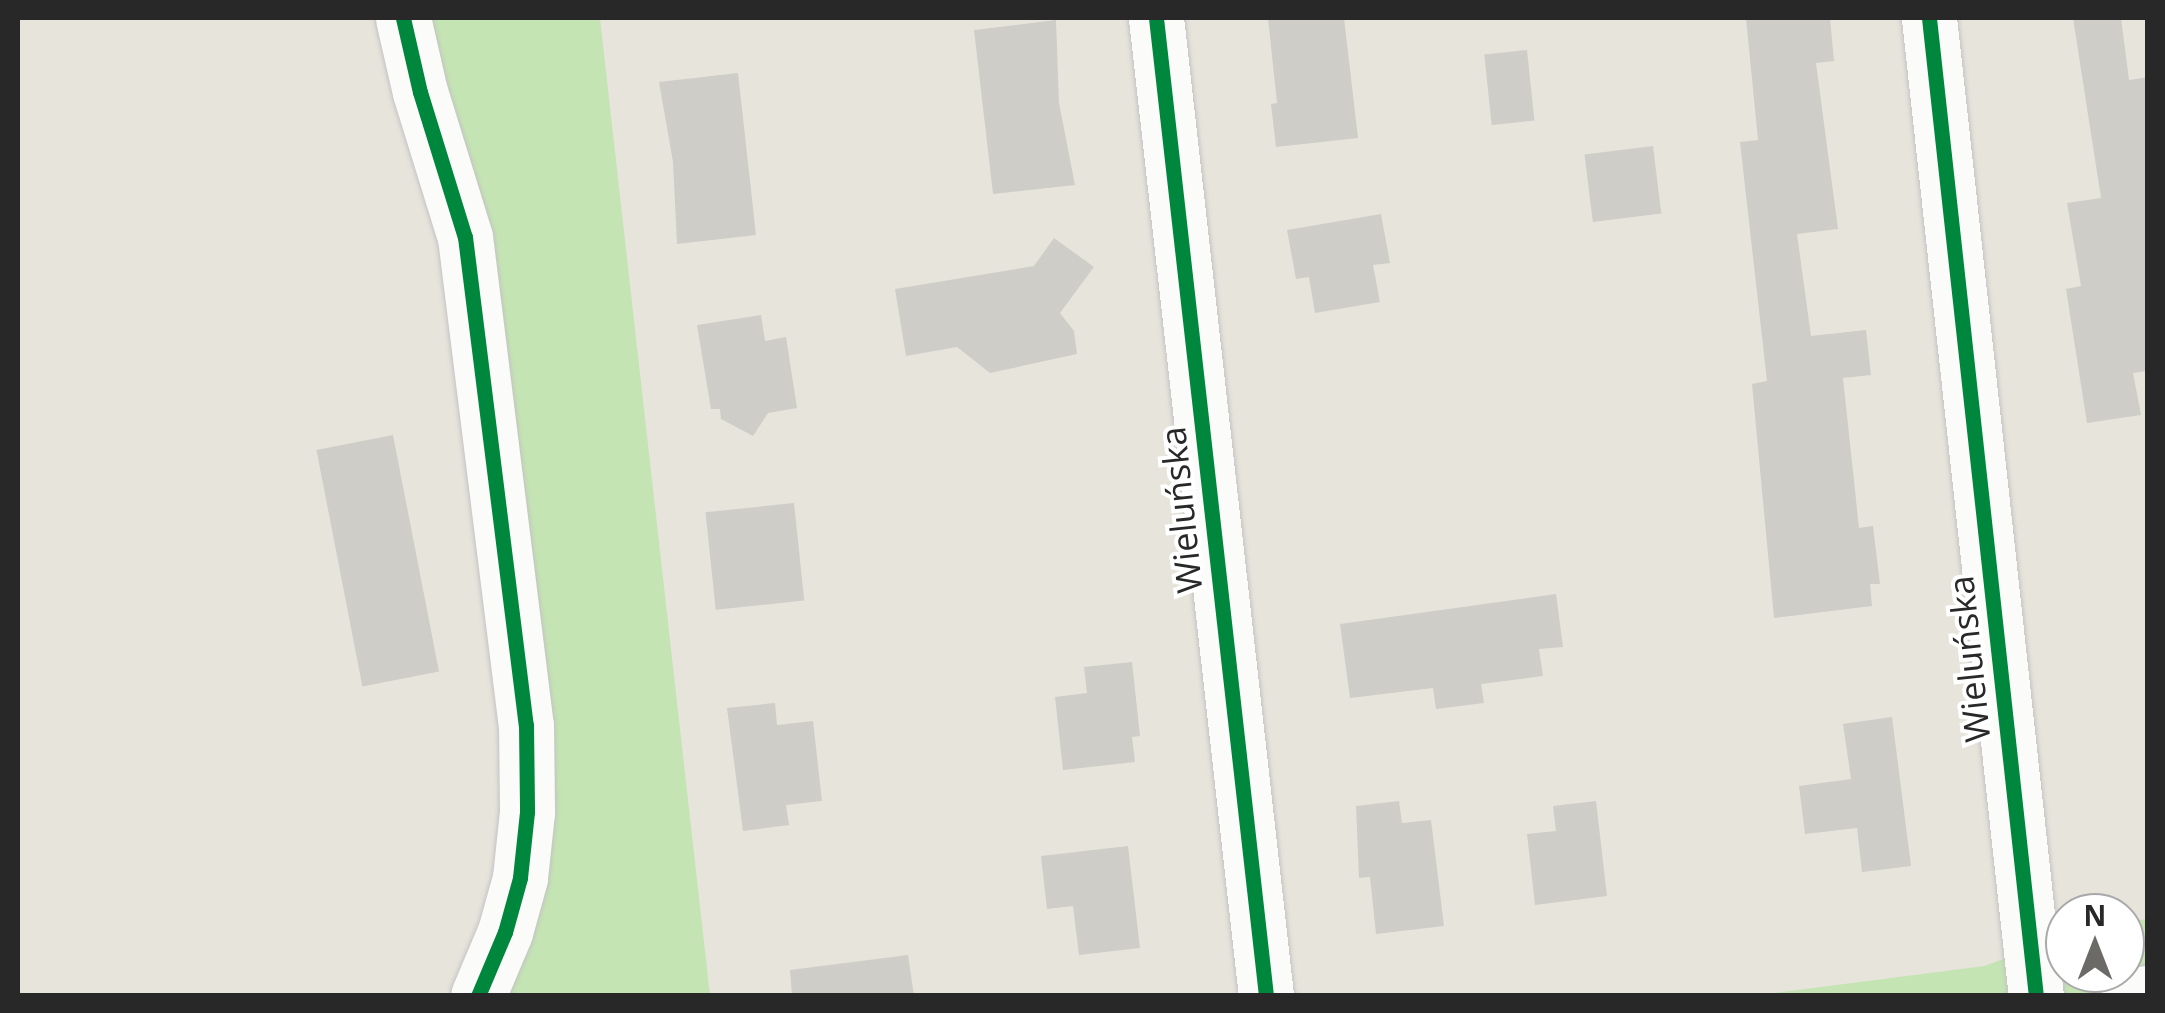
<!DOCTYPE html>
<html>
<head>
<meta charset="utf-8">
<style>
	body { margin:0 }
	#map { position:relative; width:2165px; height:1013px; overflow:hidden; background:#e7e4dc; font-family:"Open Sans",sans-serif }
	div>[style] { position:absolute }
	.green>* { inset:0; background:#c4e5b3 }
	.building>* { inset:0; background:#cfcdc8; transform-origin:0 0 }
	.roads { filter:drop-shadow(0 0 2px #c4c3c2) drop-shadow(0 0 2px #c4c3c2) }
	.minor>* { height:55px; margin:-27.5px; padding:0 27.5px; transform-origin:27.5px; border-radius:27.5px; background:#fbfbfa }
	.cycleway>* { height:15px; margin:-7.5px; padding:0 7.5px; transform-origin:7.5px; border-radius:7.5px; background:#00873e }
	span { translate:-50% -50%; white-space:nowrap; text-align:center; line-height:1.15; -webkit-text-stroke:8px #fff; paint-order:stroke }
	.street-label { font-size:35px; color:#282828 }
	.frame { position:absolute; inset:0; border:20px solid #282828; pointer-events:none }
	.north { position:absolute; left:2045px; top:893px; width:100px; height:100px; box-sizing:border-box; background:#fff; border:2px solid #a9a9a9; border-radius:50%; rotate:0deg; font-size:28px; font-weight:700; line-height:40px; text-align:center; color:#282828 }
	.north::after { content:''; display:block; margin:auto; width:35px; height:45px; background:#6b6a67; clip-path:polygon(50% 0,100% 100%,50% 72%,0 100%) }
</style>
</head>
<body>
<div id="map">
	<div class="green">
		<div style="clip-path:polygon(403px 18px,600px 18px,710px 995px,478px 995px,526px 725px)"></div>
		<div style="clip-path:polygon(2147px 919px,2147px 986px,2100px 995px,1751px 996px,1984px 966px,2065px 937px,2065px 973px,2125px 973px,2125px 922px)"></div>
	</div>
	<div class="building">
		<div style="clip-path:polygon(1268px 18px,1344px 18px,1358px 138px,1276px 147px,1271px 104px,1277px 103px)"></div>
		<div style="clip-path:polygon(1746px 18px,1830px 18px,1834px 61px,1816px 63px,1838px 229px,1797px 234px,1811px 336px,1866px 330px,1871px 375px,1843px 378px,1859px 528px,1873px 526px,1880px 584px,1870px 584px,1872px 606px,1774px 618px,1752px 384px,1767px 381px,1740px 142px,1758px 140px)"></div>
		<div style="clip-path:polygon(2073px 18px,2121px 18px,2129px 80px,2148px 77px,2148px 371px,2133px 373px,2141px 415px,2087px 423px,2066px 289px,2081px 286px,2067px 203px,2101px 198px)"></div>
		<div style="clip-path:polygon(1056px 20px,1059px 103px,1075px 185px,993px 194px,974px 30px)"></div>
		<div style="left:1527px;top:50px;width:71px;height:43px;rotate:84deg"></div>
		<div style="clip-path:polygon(738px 73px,756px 235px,677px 244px,673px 162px,659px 82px)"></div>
		<div style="left:1653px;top:146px;width:68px;height:69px;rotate:83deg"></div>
		<div style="clip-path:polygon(1381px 214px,1390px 263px,1373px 265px,1380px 302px,1315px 313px,1309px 277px,1296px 279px,1287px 230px)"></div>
		<div style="clip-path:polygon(1054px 238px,1094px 267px,1060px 313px,1074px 331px,1077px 354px,990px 373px,957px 347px,906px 356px,895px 289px,1034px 266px)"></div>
		<div style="clip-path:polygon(761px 315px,765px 341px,786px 337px,797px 408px,768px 413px,753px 436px,721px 419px,720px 409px,711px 409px,697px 325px)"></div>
		<div style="left:393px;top:435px;width:241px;height:78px;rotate:79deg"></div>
		<div style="left:794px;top:503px;width:98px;height:89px;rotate:84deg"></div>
		<div style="clip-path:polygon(1556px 594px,1563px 647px,1539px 649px,1543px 676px,1481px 684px,1484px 703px,1436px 709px,1433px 688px,1350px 698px,1340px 624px)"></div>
		<div style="clip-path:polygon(1132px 662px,1140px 736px,1132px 737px,1135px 762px,1063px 770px,1055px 697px,1087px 693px,1084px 667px)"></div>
		<div style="clip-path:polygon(775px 703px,777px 725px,813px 721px,822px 801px,786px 805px,789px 825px,743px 831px,727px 708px)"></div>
		<div style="clip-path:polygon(1892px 717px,1911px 866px,1862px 872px,1857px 828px,1805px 834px,1799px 786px,1851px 779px,1843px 724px)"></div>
		<div style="clip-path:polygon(1399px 801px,1402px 823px,1431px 820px,1444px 926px,1376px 934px,1370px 877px,1359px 878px,1356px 806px)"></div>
		<div style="clip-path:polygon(1596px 801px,1607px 896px,1535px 905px,1527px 834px,1556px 831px,1553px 806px)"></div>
		<div style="clip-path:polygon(1128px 846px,1140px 948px,1079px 955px,1073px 906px,1047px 909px,1041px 856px)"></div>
		<div style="clip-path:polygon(908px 955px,914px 996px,792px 996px,790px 970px)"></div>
	</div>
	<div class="roads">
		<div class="minor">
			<div style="left:403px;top:18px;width:76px;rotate:77.1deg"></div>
			<div style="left:420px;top:92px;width:152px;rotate:72.8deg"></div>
			<div style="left:465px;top:237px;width:492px;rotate:82.9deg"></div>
			<div style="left:526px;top:725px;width:87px;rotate:89.3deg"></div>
			<div style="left:527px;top:812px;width:66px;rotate:96.1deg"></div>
			<div style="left:520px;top:878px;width:56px;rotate:105.5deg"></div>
			<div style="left:505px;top:932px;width:69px;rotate:112.9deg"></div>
			<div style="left:1156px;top:18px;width:984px;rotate:83.58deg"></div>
			<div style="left:1929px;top:18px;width:984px;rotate:83.76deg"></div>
			<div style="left:2128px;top:996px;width:20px;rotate:-9deg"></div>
		</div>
	</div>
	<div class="cycleway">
		<div style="left:403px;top:18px;width:76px;rotate:77.1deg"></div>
		<div style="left:420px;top:92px;width:152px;rotate:72.8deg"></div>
		<div style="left:465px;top:237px;width:492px;rotate:82.9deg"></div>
		<div style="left:526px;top:725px;width:87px;rotate:89.3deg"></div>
		<div style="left:527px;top:812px;width:66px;rotate:96.1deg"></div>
		<div style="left:520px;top:878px;width:56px;rotate:105.5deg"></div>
		<div style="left:505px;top:932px;width:69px;rotate:112.9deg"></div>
		<div style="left:1156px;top:18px;width:984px;rotate:83.58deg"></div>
		<div style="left:1929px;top:18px;width:984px;rotate:83.76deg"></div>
	</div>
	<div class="street-label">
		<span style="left:1181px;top:510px;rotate:-96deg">Wieluńska</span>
		<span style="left:1969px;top:659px;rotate:-96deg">Wieluńska</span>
	</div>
	<div class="frame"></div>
	<div class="north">N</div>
</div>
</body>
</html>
